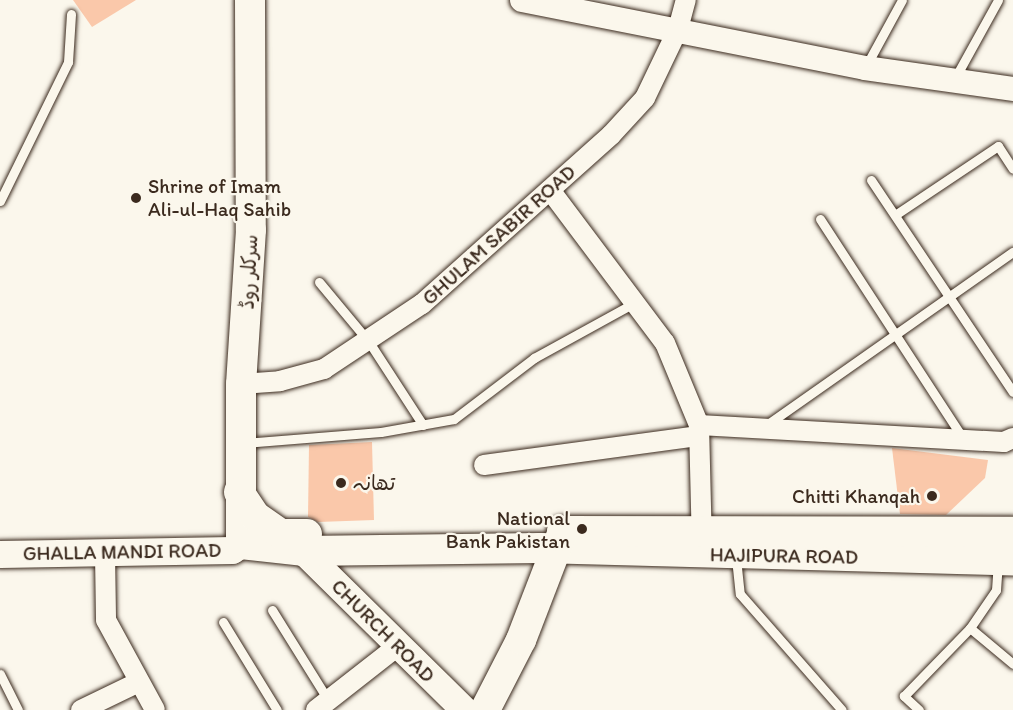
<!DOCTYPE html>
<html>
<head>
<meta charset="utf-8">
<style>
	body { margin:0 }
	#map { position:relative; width:1013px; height:710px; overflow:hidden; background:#fbf7ec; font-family:Itim,"Playpen Sans Arabic",sans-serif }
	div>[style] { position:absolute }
	.building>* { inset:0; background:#fac8aa }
	.roads { filter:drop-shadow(0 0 2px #3b2a1e) drop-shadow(0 0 2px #3b2a1e) }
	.service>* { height:9px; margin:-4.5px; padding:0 4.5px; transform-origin:4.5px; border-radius:4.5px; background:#fbf7ec }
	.minor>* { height:20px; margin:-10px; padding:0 10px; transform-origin:10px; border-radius:10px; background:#fbf7ec }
	.tertiary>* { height:24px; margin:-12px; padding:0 12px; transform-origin:12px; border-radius:12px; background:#fbf7ec }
	.secondary>* { height:27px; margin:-13.5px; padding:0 13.5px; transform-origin:13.5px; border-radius:13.5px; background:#fbf7ec }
	.primary>* { height:30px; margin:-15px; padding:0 15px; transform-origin:15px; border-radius:15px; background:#fbf7ec }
	.dots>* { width:16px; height:16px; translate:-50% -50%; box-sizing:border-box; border:3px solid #fbf7ec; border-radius:50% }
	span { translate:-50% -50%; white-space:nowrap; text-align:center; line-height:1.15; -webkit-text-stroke:4.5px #fbf7ec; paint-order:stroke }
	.poi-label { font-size:20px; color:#3b2a1e }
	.left { translate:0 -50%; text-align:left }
	.right { translate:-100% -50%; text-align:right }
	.street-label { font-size:20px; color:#3b2a1e }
</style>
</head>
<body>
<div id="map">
	<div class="building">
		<div style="clip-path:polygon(73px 0,136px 0,92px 27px)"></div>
		<div style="clip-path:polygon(372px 442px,374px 520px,318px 522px,308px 517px,309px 445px)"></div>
		<div style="clip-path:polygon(892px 448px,988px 460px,985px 478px,946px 515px,900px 514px)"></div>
	</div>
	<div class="roads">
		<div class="service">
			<div style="left:866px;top:66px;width:75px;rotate:-61.4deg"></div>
			<div style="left:955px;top:78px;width:89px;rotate:-61.1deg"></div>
			<div style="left:871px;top:180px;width:255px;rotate:56.2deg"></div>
			<div style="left:0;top:201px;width:155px;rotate:-63.9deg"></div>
			<div style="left:68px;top:62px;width:48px;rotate:-86.4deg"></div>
			<div style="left:895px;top:215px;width:124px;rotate:-33.8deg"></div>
			<div style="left:998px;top:146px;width:27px;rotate:57deg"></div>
			<div style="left:820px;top:219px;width:262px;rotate:56.9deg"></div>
			<div style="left:319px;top:282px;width:78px;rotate:50.2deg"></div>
			<div style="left:369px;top:342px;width:99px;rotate:57deg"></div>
			<div style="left:765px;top:426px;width:303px;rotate:-35.1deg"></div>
			<div style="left:244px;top:443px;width:137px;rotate:-4.6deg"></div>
			<div style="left:381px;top:432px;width:74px;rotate:-10.1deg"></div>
			<div style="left:454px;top:419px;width:101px;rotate:-37.3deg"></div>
			<div style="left:534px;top:358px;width:116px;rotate:-28.8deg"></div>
			<div style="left:736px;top:558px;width:36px;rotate:84deg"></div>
			<div style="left:740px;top:594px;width:154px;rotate:48.7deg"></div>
			<div style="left:272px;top:610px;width:106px;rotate:58.1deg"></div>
			<div style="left:223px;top:622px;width:103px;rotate:58.5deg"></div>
			<div style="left:970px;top:628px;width:56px;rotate:39.9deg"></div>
			<div style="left:0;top:674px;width:40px;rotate:63.4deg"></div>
			<div style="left:919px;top:710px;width:21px;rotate:-137deg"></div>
			<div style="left:904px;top:696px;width:95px;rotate:-45.9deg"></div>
			<div style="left:970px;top:628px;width:46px;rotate:-55.6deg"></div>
			<div style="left:996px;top:590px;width:26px;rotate:-86deg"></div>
		</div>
		<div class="minor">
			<div style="left:550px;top:190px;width:191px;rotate:53.1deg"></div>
			<div style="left:665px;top:343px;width:89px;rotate:67.5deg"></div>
			<div style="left:699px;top:425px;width:119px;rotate:88.6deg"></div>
			<div style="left:241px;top:384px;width:39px;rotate:-4deg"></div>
			<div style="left:280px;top:381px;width:46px;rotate:-15.3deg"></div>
			<div style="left:324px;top:369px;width:118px;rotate:-33.6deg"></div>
			<div style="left:422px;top:304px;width:254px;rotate:-41.8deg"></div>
			<div style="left:611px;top:135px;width:50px;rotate:-47.4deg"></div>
			<div style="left:645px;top:98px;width:76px;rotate:-64.4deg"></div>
			<div style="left:678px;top:29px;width:30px;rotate:-75deg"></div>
			<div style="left:699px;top:425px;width:305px;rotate:3.2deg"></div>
			<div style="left:1004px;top:442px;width:10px;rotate:-24deg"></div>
			<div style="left:484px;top:465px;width:217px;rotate:-7.7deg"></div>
			<div style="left:105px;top:554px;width:66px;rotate:89.1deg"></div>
			<div style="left:106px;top:620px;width:102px;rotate:61.4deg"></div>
			<div style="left:81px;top:710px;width:62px;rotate:-25.7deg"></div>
			<div style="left:316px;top:710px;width:104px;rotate:-38deg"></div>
		</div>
		<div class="tertiary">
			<div style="left:522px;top:0;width:350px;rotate:11.2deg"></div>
			<div style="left:865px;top:68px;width:149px;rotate:8.1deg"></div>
		</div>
		<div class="secondary">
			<div style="left:303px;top:551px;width:226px;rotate:44.6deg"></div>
			<div style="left:0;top:554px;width:232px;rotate:-1deg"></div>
			<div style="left:232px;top:550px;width:11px;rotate:-34deg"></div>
		</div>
		<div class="primary">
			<div style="left:250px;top:0;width:230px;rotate:89.8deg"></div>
			<div style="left:251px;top:230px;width:154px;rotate:93.7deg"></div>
			<div style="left:241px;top:384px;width:160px;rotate:90deg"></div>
			<div style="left:241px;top:544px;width:62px;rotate:6.4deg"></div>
			<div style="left:303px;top:551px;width:237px;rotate:-0.7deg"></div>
			<div style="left:540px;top:548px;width:473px;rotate:1.5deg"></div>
			<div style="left:239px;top:492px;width:29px;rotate:56deg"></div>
			<div style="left:255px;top:516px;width:32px;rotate:35deg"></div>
			<div style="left:281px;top:534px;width:26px"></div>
			<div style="left:562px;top:531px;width:451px;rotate:0.1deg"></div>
			<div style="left:485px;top:710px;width:79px;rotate:-62.8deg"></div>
			<div style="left:521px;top:640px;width:114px;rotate:-68.9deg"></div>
		</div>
	</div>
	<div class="dots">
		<div style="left:136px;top:198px;background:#3b2a1e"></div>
		<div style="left:341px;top:483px;background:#3b2a1e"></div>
		<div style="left:932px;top:496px;background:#3b2a1e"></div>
		<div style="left:582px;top:529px;background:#3b2a1e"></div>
	</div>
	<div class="poi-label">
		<span class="left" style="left:148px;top:198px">Shrine of Imam<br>Ali-ul-Haq Sahib</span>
		<span class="left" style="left:353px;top:483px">تھانہ</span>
		<span class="right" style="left:920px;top:496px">Chitti Khanqah</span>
		<span class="right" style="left:570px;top:530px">National<br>Bank Pakistan</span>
	</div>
	<div class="street-label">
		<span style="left:499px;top:235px;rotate:-42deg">GHULAM SABIR ROAD</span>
		<span style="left:249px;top:272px;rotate:-87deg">سرکلر روڈ</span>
		<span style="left:122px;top:552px;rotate:-1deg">GHALLA MANDI ROAD</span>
		<span style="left:784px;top:556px;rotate:1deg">HAJIPURA ROAD</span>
		<span style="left:383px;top:631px;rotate:45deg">CHURCH ROAD</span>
	</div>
</div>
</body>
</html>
